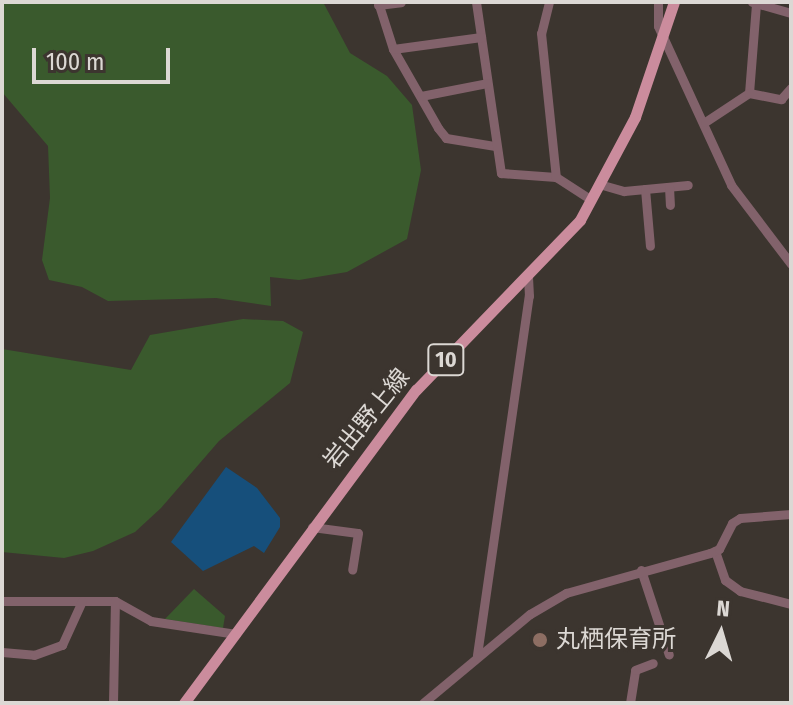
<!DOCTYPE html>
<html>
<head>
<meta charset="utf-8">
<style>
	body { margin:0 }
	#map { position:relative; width:793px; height:705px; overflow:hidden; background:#3c352f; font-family:"Fira Sans Condensed","Noto Sans JP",sans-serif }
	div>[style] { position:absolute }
	.green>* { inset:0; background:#3a5a2d }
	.water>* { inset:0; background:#164f7b }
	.minor>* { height:9px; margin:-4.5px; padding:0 4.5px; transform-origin:4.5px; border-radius:4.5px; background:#82626b }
	.major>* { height:11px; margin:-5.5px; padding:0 5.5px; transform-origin:5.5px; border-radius:5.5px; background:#cb8c9d }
	.dots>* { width:22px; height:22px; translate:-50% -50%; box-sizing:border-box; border:4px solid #3c352f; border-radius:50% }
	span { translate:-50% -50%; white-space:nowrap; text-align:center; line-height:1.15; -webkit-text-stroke:6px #3c352f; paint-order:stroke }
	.shield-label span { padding:2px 6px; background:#3c352f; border:2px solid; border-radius:6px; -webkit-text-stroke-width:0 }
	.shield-label { font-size:22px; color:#dcd8d4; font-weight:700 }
	.street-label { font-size:24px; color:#dcd8d4 }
	.poi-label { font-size:24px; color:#dcd8d4 }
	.left { translate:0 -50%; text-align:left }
	.frame { position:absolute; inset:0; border:4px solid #dcd8d4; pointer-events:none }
	.north { position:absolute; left:681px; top:593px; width:80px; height:80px; -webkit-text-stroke:6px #3c352f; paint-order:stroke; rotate:5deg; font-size:22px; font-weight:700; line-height:32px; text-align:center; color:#dcd8d4 }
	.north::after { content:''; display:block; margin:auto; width:28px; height:36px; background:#dcd8d4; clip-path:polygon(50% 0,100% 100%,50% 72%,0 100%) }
	.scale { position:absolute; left:32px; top:48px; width:138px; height:36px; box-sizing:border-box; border:4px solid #dcd8d4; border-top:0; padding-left:10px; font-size:24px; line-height:28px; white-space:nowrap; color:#dcd8d4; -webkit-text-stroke:6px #3c352f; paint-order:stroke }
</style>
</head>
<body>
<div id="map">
	<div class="green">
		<div style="clip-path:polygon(2px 2px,323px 2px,350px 53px,387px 76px,412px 105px,421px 170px,407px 239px,347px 272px,299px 280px,270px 277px,271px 306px,216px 298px,108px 301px,82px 287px,49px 280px,42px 260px,50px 198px,48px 146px,2px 92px)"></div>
		<div style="clip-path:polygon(243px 319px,283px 321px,303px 332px,290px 383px,219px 441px,161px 508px,135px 532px,93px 551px,64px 558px,2px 552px,2px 349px,131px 370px,150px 335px)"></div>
		<div style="clip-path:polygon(194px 589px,225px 616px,223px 628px,165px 619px)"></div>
	</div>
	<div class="water">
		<div style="clip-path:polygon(226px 467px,257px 488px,280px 518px,280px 527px,264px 553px,254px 546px,203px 571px,171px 542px)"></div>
	</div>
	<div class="minor">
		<div style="left:378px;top:2px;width:49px;rotate:72.3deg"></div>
		<div style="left:393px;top:49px;width:91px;rotate:60.3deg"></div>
		<div style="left:438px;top:128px;width:13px;rotate:51deg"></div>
		<div style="left:446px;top:138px;width:50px;rotate:9.3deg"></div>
		<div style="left:476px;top:2px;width:173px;rotate:81.7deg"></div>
		<div style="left:501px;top:173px;width:55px;rotate:4.2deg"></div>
		<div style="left:556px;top:177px;width:40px;rotate:32.9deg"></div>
		<div style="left:549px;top:2px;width:32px;rotate:104deg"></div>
		<div style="left:541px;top:33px;width:145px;rotate:84.1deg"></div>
		<div style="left:658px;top:2px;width:24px;rotate:90deg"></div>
		<div style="left:658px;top:26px;width:175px;rotate:65.3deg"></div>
		<div style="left:731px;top:185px;width:99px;rotate:52.8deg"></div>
		<div style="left:752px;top:2px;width:41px;rotate:15.8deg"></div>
		<div style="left:378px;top:5px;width:23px;rotate:-7deg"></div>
		<div style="left:393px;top:49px;width:89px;rotate:-7.8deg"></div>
		<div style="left:749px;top:93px;width:89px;rotate:-85.5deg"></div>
		<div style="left:421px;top:96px;width:67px;rotate:-11.1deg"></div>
		<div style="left:705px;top:122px;width:53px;rotate:-33.4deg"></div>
		<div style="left:749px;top:93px;width:33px;rotate:11deg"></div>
		<div style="left:781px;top:99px;width:15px;rotate:-48deg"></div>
		<div style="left:599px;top:184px;width:26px;rotate:16deg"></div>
		<div style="left:624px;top:191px;width:64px;rotate:-5.4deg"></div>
		<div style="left:669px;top:187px;width:18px;rotate:87deg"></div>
		<div style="left:645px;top:189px;width:57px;rotate:85deg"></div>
		<div style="left:312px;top:527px;width:46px;rotate:7.4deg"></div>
		<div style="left:358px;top:533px;width:37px;rotate:99deg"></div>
		<div style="left:715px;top:551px;width:31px;rotate:71deg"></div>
		<div style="left:725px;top:580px;width:19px;rotate:36deg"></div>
		<div style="left:740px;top:591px;width:53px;rotate:14.3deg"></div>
		<div style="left:641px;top:570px;width:89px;rotate:71.8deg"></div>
		<div style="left:2px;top:601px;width:113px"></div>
		<div style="left:115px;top:601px;width:41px;rotate:29.1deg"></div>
		<div style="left:151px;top:621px;width:86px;rotate:8.7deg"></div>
		<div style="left:2px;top:652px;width:32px;rotate:5deg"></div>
		<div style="left:34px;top:655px;width:30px;rotate:-20deg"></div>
		<div style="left:62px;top:645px;width:48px;rotate:-65.6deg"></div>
		<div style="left:477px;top:655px;width:363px;rotate:-81.8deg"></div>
		<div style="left:529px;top:296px;width:22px;rotate:-93deg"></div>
		<div style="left:113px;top:703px;width:102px;rotate:-88.9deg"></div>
		<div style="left:423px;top:703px;width:139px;rotate:-39.8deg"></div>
		<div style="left:530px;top:614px;width:42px;rotate:-30.3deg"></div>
		<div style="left:566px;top:593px;width:149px;rotate:-15.5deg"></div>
		<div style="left:710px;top:553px;width:10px;rotate:-24deg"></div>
		<div style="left:719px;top:549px;width:29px;rotate:-63deg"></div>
		<div style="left:732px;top:523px;width:9px;rotate:-32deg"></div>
		<div style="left:740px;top:518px;width:51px;rotate:-4.5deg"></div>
		<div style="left:630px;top:703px;width:33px;rotate:-81deg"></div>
		<div style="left:635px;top:670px;width:19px;rotate:-21deg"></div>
	</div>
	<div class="major">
		<div style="left:184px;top:703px;width:390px;rotate:-53.5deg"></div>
		<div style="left:416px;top:390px;width:236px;rotate:-46deg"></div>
		<div style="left:580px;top:220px;width:117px;rotate:-61.9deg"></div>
		<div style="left:635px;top:117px;width:121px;rotate:-71.3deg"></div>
	</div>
	<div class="dots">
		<div style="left:540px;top:640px;background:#8d6e63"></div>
	</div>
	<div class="shield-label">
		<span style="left:446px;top:360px">10</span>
	</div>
	<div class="street-label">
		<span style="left:367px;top:419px;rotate:-51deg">岩出野上線</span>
	</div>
	<div class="poi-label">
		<span class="left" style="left:556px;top:640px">丸栖保育所</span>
	</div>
	<div class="frame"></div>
	<div class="north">N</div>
	<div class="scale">100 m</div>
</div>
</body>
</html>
